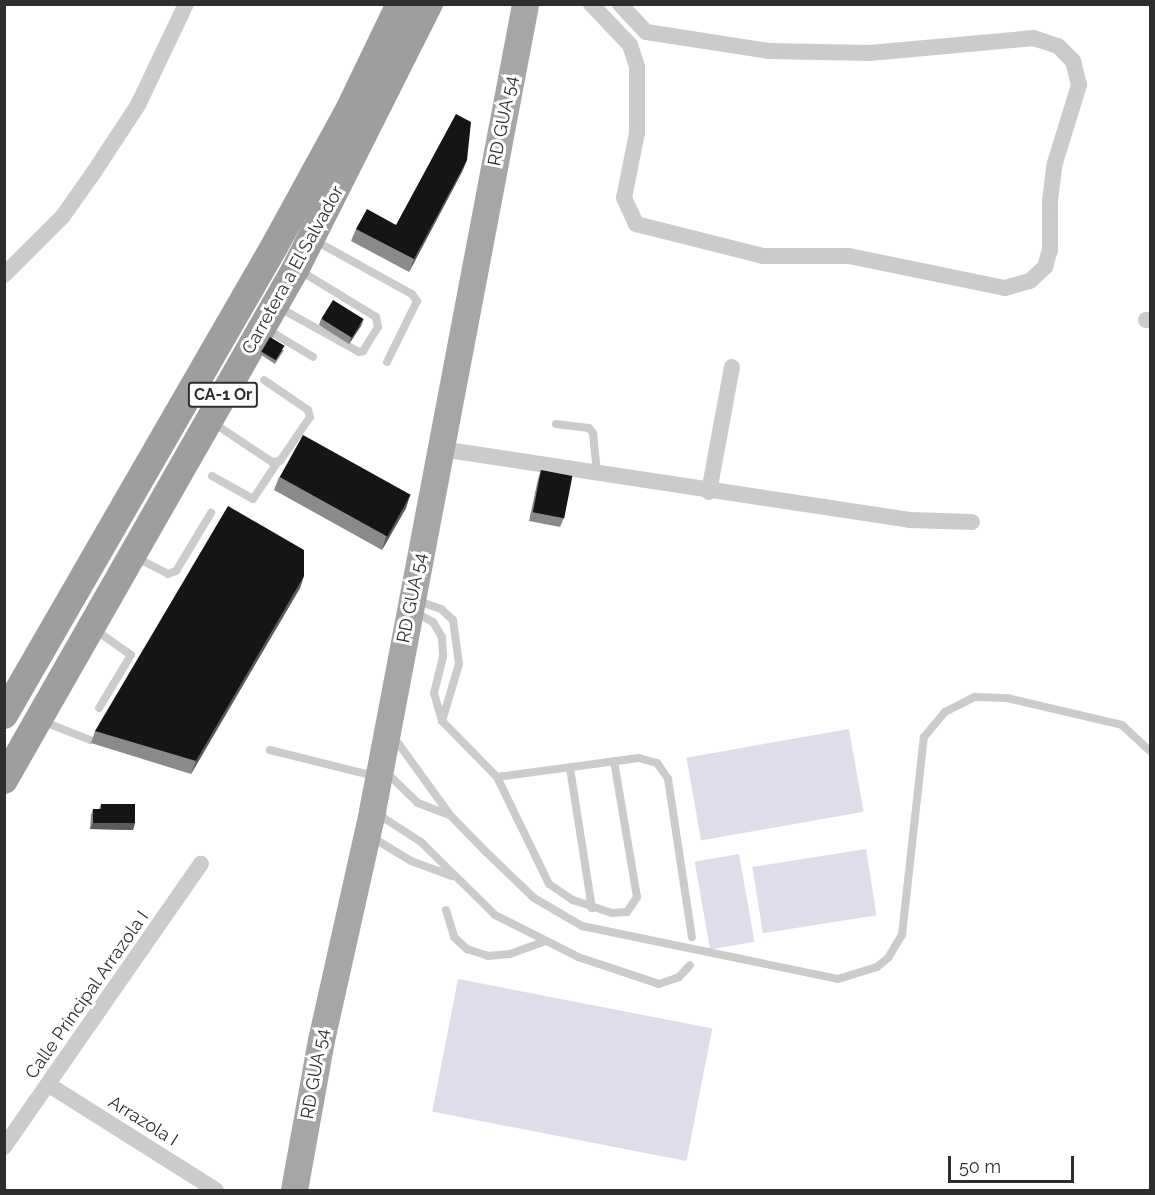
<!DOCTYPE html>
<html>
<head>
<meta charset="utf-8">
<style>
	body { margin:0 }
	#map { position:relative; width:1155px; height:1195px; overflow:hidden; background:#fff; font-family:Raleway,sans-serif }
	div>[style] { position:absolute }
	.green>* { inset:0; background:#e0dceb; transform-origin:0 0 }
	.service>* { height:8px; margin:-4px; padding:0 4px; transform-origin:4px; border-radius:4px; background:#cbcbcb }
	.minor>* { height:16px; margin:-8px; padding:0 8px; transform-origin:8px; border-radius:8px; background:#cbcbcb }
	.primary>* { height:27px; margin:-13.5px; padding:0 13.5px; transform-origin:13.5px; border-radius:13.5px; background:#a6a6a6 }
	.trunk>* { height:28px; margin:-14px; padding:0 14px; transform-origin:14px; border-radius:14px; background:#9e9e9e }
	.wall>* { inset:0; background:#8a8a8a }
	.shaded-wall>* { inset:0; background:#5b5b5b }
	.building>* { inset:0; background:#151515; transform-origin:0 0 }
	span { translate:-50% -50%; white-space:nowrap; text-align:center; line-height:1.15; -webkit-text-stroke:6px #fff; paint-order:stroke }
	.shield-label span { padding:2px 4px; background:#fff; border:2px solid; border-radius:4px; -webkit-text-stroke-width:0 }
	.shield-label { font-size:16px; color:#2e2e2e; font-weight:700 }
	.street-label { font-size:18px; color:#2e2e2e }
	.frame { position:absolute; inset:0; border:6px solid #2e2e2e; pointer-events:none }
	.scale { position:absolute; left:948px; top:1156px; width:126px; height:27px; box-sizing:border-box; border:3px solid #2e2e2e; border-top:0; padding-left:8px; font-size:18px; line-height:21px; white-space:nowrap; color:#2e2e2e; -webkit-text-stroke:4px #fff; paint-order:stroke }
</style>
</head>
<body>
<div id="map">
	<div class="green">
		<div style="left:849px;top:729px;width:84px;height:165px;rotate:80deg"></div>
		<div style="left:866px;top:849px;width:67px;height:115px;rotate:81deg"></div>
		<div style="left:739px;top:854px;width:89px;height:45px;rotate:80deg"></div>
		<div style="left:458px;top:979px;width:259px;height:135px;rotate:11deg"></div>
	</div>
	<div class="service">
		<div style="left:314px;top:240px;width:112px;rotate:28.9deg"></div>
		<div style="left:412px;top:294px;width:9px;rotate:54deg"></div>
		<div style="left:417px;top:301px;width:68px;rotate:116.2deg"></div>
		<div style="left:280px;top:308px;width:90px;rotate:29.1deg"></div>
		<div style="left:359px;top:352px;width:4px;rotate:-14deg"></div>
		<div style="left:363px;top:351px;width:28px;rotate:-58deg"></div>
		<div style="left:378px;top:327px;width:10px;rotate:-101deg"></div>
		<div style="left:376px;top:317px;width:90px;rotate:-148.6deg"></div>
		<div style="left:265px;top:328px;width:56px;rotate:31.1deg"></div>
		<div style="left:212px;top:422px;width:72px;rotate:33.7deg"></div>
		<div style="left:272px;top:462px;width:8px;rotate:-7deg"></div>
		<div style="left:280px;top:461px;width:53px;rotate:-55.7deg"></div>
		<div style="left:310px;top:417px;width:7px;rotate:-106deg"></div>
		<div style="left:308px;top:410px;width:53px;rotate:-145.7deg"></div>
		<div style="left:556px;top:424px;width:33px;rotate:7deg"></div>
		<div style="left:589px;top:428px;width:6px;rotate:51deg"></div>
		<div style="left:593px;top:433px;width:40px;rotate:84.3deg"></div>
		<div style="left:212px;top:476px;width:47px;rotate:29.3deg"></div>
		<div style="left:253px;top:499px;width:43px;rotate:-56.3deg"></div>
		<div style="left:135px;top:557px;width:37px;rotate:27deg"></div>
		<div style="left:168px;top:574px;width:9px;rotate:-21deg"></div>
		<div style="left:176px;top:571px;width:68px;rotate:-58.9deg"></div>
		<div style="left:415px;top:600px;width:28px;rotate:19deg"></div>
		<div style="left:441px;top:609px;width:16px;rotate:43deg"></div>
		<div style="left:453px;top:620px;width:44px;rotate:82.2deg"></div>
		<div style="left:459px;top:664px;width:59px;rotate:106.6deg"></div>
		<div style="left:413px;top:611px;width:23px;rotate:29deg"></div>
		<div style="left:433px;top:622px;width:17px;rotate:59deg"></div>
		<div style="left:442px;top:637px;width:20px;rotate:87deg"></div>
		<div style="left:443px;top:657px;width:37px;rotate:104deg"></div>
		<div style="left:434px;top:693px;width:29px;rotate:74deg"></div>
		<div style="left:442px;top:721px;width:78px;rotate:45.5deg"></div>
		<div style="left:497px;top:777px;width:119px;rotate:64.1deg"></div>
		<div style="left:549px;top:884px;width:29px;rotate:34deg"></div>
		<div style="left:573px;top:900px;width:41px;rotate:18.4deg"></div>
		<div style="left:612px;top:913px;width:15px;rotate:-4deg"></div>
		<div style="left:627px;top:912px;width:18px;rotate:-56deg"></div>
		<div style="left:637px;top:897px;width:138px;rotate:-99.6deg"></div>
		<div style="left:94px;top:629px;width:45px;rotate:35.1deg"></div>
		<div style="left:131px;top:655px;width:62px;rotate:121.1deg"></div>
		<div style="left:42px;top:721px;width:52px;rotate:21.6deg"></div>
		<div style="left:393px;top:736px;width:97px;rotate:54.2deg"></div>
		<div style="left:450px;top:815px;width:49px;rotate:45.8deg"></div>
		<div style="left:484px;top:850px;width:69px;rotate:43.8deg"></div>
		<div style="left:534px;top:898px;width:56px;rotate:30.3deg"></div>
		<div style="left:582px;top:926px;width:261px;rotate:11.7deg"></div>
		<div style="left:838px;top:979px;width:41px;rotate:-17.1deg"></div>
		<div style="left:877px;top:967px;width:14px;rotate:-39deg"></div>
		<div style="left:888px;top:958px;width:27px;rotate:-59deg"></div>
		<div style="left:902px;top:935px;width:199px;rotate:-83.7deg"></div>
		<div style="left:924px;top:737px;width:33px;rotate:-50deg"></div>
		<div style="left:945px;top:712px;width:34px;rotate:-27deg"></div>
		<div style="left:975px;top:697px;width:32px;rotate:2deg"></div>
		<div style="left:1007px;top:698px;width:118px;rotate:13.2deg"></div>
		<div style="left:1122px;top:725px;width:38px;rotate:43deg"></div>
		<div style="left:270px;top:750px;width:107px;rotate:14deg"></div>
		<div style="left:570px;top:768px;width:142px;rotate:81.1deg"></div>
		<div style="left:385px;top:771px;width:46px;rotate:44.1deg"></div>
		<div style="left:418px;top:803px;width:34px;rotate:21deg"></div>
		<div style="left:497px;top:777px;width:143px;rotate:-7.6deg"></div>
		<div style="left:639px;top:758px;width:19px;rotate:16deg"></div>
		<div style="left:657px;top:763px;width:19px;rotate:55deg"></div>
		<div style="left:668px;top:779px;width:160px;rotate:81.4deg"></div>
		<div style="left:376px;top:813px;width:54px;rotate:32.8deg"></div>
		<div style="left:421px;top:842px;width:104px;rotate:44.6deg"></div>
		<div style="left:495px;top:915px;width:93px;rotate:26.8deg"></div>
		<div style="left:578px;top:957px;width:85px;rotate:18.4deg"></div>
		<div style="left:659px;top:984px;width:21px;rotate:-19deg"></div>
		<div style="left:679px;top:977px;width:16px;rotate:-47deg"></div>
		<div style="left:370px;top:836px;width:48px;rotate:31.4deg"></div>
		<div style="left:411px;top:861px;width:44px;rotate:20.1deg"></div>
		<div style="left:446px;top:910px;width:28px;rotate:73deg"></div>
		<div style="left:454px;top:937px;width:18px;rotate:43deg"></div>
		<div style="left:467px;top:949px;width:22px;rotate:18deg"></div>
		<div style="left:488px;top:956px;width:22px;rotate:-5deg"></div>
		<div style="left:510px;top:954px;width:38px;rotate:-20deg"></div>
	</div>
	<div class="minor">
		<div style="left:591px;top:4px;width:57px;rotate:46.4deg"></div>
		<div style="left:630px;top:45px;width:23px;rotate:72deg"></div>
		<div style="left:637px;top:67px;width:66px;rotate:90deg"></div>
		<div style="left:637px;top:133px;width:66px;rotate:101.3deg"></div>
		<div style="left:624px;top:198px;width:29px;rotate:65deg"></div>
		<div style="left:636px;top:224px;width:131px;rotate:14.1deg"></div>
		<div style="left:763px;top:256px;width:86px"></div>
		<div style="left:849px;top:256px;width:159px;rotate:11.6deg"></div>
		<div style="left:1005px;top:288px;width:26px;rotate:-16deg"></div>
		<div style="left:1030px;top:281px;width:21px;rotate:-43deg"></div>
		<div style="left:1045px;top:267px;width:18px;rotate:-74deg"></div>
		<div style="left:1050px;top:250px;width:49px;rotate:-90deg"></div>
		<div style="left:1050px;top:201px;width:38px;rotate:-83deg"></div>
		<div style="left:1055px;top:163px;width:82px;rotate:-72.9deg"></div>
		<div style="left:1079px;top:85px;width:25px;rotate:-104deg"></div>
		<div style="left:1073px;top:61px;width:21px;rotate:-135deg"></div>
		<div style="left:1058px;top:46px;width:25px;rotate:-162deg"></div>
		<div style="left:1034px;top:38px;width:165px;rotate:174.8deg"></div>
		<div style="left:870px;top:53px;width:101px;rotate:-178.9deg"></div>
		<div style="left:769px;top:51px;width:124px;rotate:-171.2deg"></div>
		<div style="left:646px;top:32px;width:38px;rotate:-133deg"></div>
		<div style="left:4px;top:275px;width:83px;rotate:-45deg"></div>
		<div style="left:63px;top:216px;width:54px;rotate:-54.8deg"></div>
		<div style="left:94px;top:172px;width:80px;rotate:-56.7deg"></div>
		<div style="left:138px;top:105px;width:112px;rotate:-64.6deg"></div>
		<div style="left:1146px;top:320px;width:4px"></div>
		<div style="left:441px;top:449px;width:474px;rotate:8.6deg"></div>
		<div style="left:910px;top:520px;width:62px;rotate:1.8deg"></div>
		<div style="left:709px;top:492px;width:127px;rotate:-79.6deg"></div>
		<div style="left:49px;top:1085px;width:197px;rotate:32.2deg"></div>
		<div style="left:4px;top:1147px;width:345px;rotate:-55.2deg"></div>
	</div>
	<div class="primary">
		<div style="left:294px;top:1190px;width:152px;rotate:-79.8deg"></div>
		<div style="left:321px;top:1040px;width:235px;rotate:-77.4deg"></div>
		<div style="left:372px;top:811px;width:821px;rotate:-79.26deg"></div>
	</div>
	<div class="trunk">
		<div style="left:4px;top:715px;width:540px;rotate:-60.02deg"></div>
		<div style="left:274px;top:247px;width:156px;rotate:-61.3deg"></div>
		<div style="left:349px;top:110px;width:118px;rotate:-64.3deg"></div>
		<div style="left:4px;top:780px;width:589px;rotate:-60.3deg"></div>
		<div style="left:296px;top:268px;width:296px;rotate:-63.3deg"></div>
	</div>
	<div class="wall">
		<div style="clip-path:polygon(467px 160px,462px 172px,409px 272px,351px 241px,356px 229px,396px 225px)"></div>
		<div style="clip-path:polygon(321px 319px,361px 326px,349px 344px,319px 325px)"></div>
		<div style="clip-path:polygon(284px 350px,275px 364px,260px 354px,261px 351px)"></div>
		<div style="clip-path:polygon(541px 470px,564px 518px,560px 527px,529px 521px,538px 479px)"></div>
		<div style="clip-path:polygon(279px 477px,410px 495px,406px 508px,382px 550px,274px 490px)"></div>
		<div style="clip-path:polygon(304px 576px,300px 588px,191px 774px,91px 743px,95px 731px)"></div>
		<div style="clip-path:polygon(101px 804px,135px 823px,133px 830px,90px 829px,91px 815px,93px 809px,99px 809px)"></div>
	</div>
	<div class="shaded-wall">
		<div style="clip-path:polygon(467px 160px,462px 172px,409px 272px,414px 259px)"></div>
		<div style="clip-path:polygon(364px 319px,361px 326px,349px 344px,351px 338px)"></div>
		<div style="clip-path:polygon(410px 495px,406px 508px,382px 550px,386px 537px)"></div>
		<div style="clip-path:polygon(304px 576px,300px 588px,191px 774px,196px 761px)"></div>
		<div style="clip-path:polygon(93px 823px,135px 823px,133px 830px,90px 829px)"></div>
	</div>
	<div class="building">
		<div style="clip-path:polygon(456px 114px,471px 122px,467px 160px,414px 259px,356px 229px,367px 209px,396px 225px)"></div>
		<div style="left:333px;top:300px;width:36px;height:22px;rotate:32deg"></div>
		<div style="left:270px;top:337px;width:17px;height:17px;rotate:31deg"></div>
		<div style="left:303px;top:435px;width:123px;height:48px;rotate:29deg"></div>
		<div style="left:541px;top:470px;width:32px;height:43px;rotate:11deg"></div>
		<div style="clip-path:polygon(228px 506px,304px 550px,304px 576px,196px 761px,95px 731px)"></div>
		<div style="clip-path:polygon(101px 804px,135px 804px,135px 823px,93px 823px,93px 809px,101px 809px)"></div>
	</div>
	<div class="shield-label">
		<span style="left:223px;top:395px">CA-1 Or</span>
	</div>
	<div class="street-label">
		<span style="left:503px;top:121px;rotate:-79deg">RD GUA 54</span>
		<span style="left:293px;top:270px;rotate:-61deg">Carretera a El Salvador</span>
		<span style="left:412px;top:598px;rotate:-79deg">RD GUA 54</span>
		<span style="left:87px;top:995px;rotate:-55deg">Calle Principal Arrazola I</span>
		<span style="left:315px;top:1074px;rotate:-80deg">RD GUA 54</span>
		<span style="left:143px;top:1121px;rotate:32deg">Arrazola I</span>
	</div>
	<div class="frame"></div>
	<div class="scale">50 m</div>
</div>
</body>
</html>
